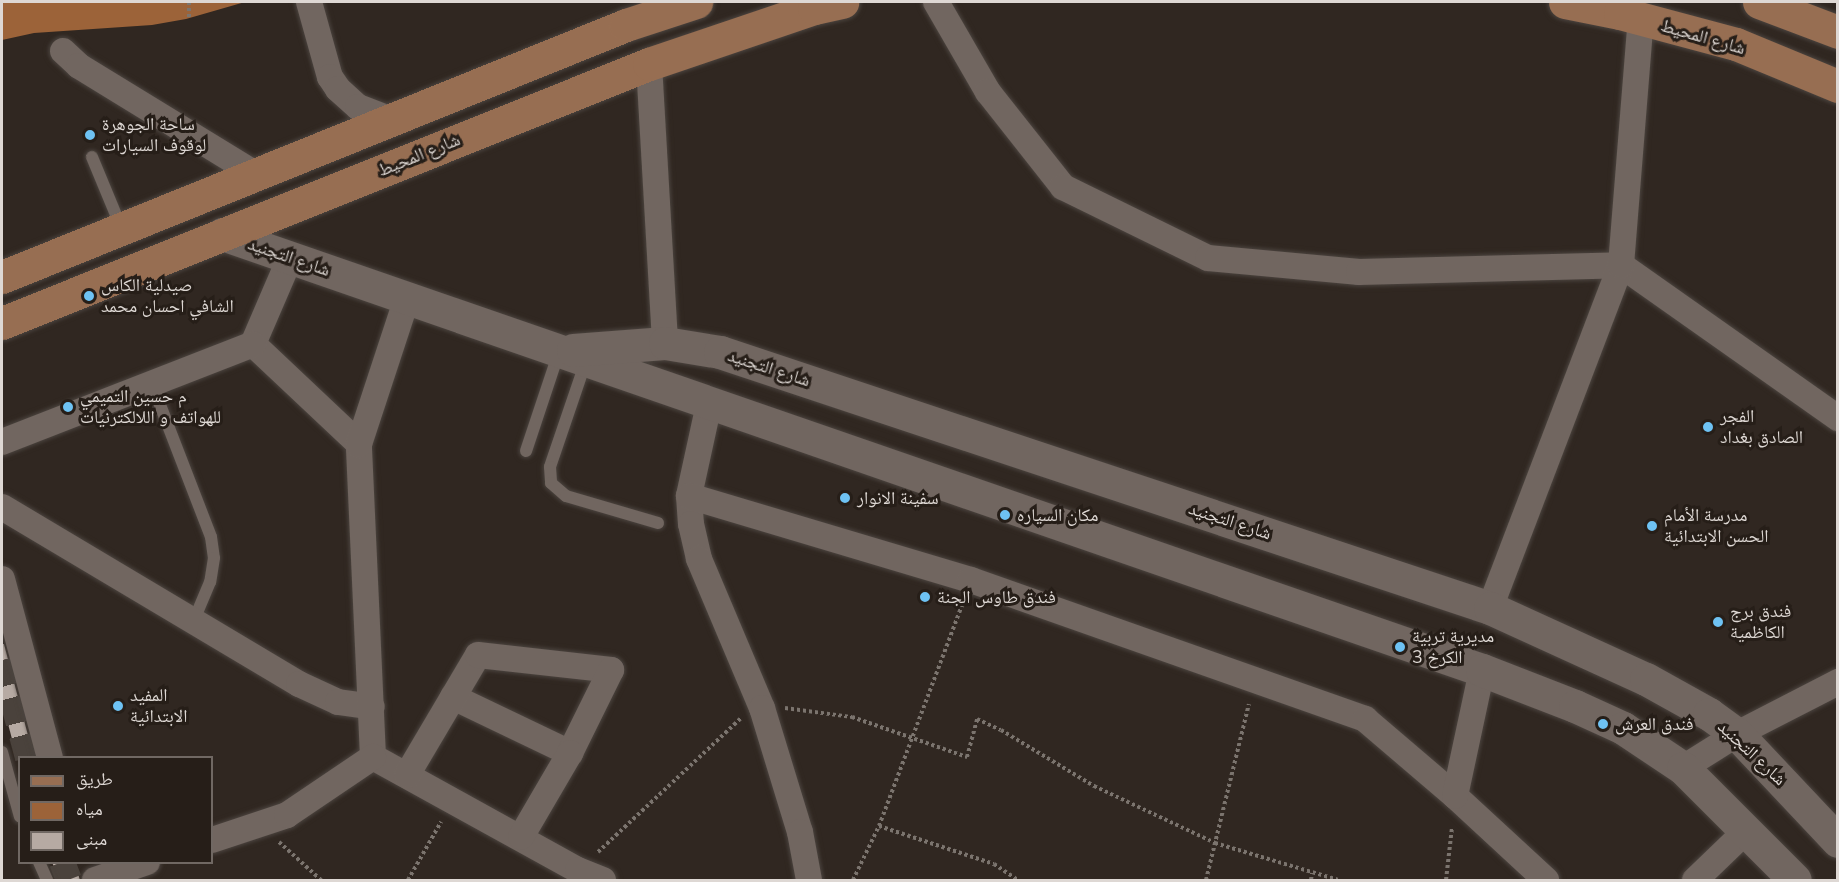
<!DOCTYPE html>
<html>
<head>
<meta charset="utf-8">
<style>
	body { margin:0 }
	#map { position:relative; width:1839px; height:882px; overflow:hidden; background:#302721; font-family:"Nunito Sans","Noto Naskh Arabic",sans-serif }
	div>[style] { position:absolute }
	.water>* { inset:0; background:#9c6339 }
	.building>* { inset:0; background:#b6aaa3 }
	.street-tunnel>* { height:26px; margin-top:-13px; transform-origin:0; background:repeating-linear-gradient(90deg,#4a423c 0 26px,transparent 0 39px) }
	.path>* { height:4px; margin-top:-2px; transform-origin:0; background:repeating-linear-gradient(90deg,#7b746e 0 3px,transparent 0 6px) }
	.roads { filter:drop-shadow(0 0 2px #4b443f) drop-shadow(0 0 2px #4b443f) }
	.lane>* { height:12px; margin:-6px; padding:0 6px; transform-origin:6px; border-radius:6px; background:#716660 }
	.street>* { height:26px; margin:-13px; padding:0 13px; transform-origin:13px; border-radius:13px; background:#716660 }
	.secondary>* { height:33px; margin:-16.5px; padding:0 16.5px; transform-origin:16.5px; border-radius:16.5px; background:#716660 }
	.primary>* { height:33px; margin:-16.5px; padding:0 16.5px; transform-origin:16.5px; border-radius:16.5px; background:#976e52 }
	.dots>* { width:16px; height:16px; translate:-50% -50%; box-sizing:border-box; border:3px solid #261e18; border-radius:50% }
	span { translate:-50% -50%; white-space:nowrap; text-align:center; line-height:1.15; -webkit-text-stroke:6px #261e18; paint-order:stroke }
	.street-label { font-size:18px; color:#ded8d4 }
	.poi-label { font-size:18px; color:#ded8d4 }
	.left { translate:0 -50%; text-align:left }
	.frame { position:absolute; inset:0; border:3px solid #ded8d4; pointer-events:none }
	.legend { position:absolute; left:18px; top:756px; width:195px; height:108px; box-sizing:border-box; background:#261e18; border:2px solid #706863; margin:0; padding:8px 10px; list-style:none; font-size:18px; color:#ded8d4 }
	.legend li { display:flex; align-items:center; gap:12px; height:30px }
	.legend b { width:30px; border:2px solid #706863 }
</style>
</head>
<body>
<div id="map">
	<div class="water">
		<div style="clip-path:polygon(2px 2px,245px 2px,186px 19px,152px 25px,34px 33px,2px 40px)"></div>
	</div>
	<div class="building">
		<div style="clip-path:polygon(2px 644px,4px 644px,34px 758px,17px 758px,2px 701px)"></div>
		<div style="clip-path:polygon(52px 862px,74px 862px,80px 880px,59px 880px)"></div>
	</div>
	<div class="street-tunnel">
		<div style="left:2px;top:660px;width:101px;rotate:75.1deg"></div>
		<div style="left:62px;top:862px;width:19px;rotate:69deg"></div>
	</div>
	<div class="path">
		<div style="left:189px;top:2px;width:16px;rotate:90deg"></div>
		<div style="left:785px;top:708px;width:68px;rotate:7.7deg"></div>
		<div style="left:852px;top:717px;width:122px;rotate:19.2deg"></div>
		<div style="left:967px;top:757px;width:39px;rotate:-75deg"></div>
		<div style="left:977px;top:719px;width:26px;rotate:25deg"></div>
		<div style="left:1001px;top:730px;width:109px;rotate:31.1deg"></div>
		<div style="left:1094px;top:786px;width:134px;rotate:25.2deg"></div>
		<div style="left:1215px;top:843px;width:128px;rotate:16.7deg"></div>
		<div style="left:879px;top:826px;width:121px;rotate:18.3deg"></div>
		<div style="left:994px;top:864px;width:29px;rotate:34deg"></div>
		<div style="left:279px;top:842px;width:57px;rotate:42.1deg"></div>
		<div style="left:598px;top:852px;width:196px;rotate:-43.1deg"></div>
		<div style="left:408px;top:880px;width:67px;rotate:-60.4deg"></div>
		<div style="left:853px;top:880px;width:60px;rotate:-64.3deg"></div>
		<div style="left:879px;top:826px;width:239px;rotate:-69.4deg"></div>
		<div style="left:1206px;top:880px;width:181px;rotate:-76.3deg"></div>
		<div style="left:1311px;top:880px;width:7px;rotate:-82deg"></div>
		<div style="left:1446px;top:880px;width:53px;rotate:-83.5deg"></div>
	</div>
	<div class="roads">
		<div class="lane">
			<div style="left:92px;top:157px;width:76px;rotate:67.5deg"></div>
			<div style="left:586px;top:361px;width:112px;rotate:108.8deg"></div>
			<div style="left:550px;top:467px;width:16px;rotate:86deg"></div>
			<div style="left:551px;top:483px;width:20px;rotate:41deg"></div>
			<div style="left:566px;top:496px;width:96px;rotate:16.4deg"></div>
			<div style="left:152px;top:384px;width:164px;rotate:68.9deg"></div>
			<div style="left:211px;top:537px;width:21px;rotate:82deg"></div>
			<div style="left:214px;top:558px;width:24px;rotate:99deg"></div>
			<div style="left:210px;top:582px;width:41px;rotate:112.8deg"></div>
			<div style="left:526px;top:451px;width:104px;rotate:-71.6deg"></div>
			<div style="left:2px;top:752px;width:67px;rotate:74.5deg"></div>
			<div style="left:39px;top:862px;width:20px;rotate:66deg"></div>
		</div>
		<div class="street">
			<div style="left:309px;top:2px;width:78px;rotate:74.4deg"></div>
			<div style="left:330px;top:77px;width:14px;rotate:56deg"></div>
			<div style="left:338px;top:89px;width:27px;rotate:42deg"></div>
			<div style="left:358px;top:107px;width:34px;rotate:21deg"></div>
			<div style="left:936px;top:2px;width:104px;rotate:60deg"></div>
			<div style="left:988px;top:92px;width:121px;rotate:51.7deg"></div>
			<div style="left:1063px;top:187px;width:161px;rotate:26.1deg"></div>
			<div style="left:1208px;top:258px;width:152px;rotate:5.3deg"></div>
			<div style="left:1359px;top:272px;width:262px;rotate:-1.5deg"></div>
			<div style="left:1621px;top:265px;width:266px;rotate:35.2deg"></div>
			<div style="left:63px;top:51px;width:22px;rotate:43deg"></div>
			<div style="left:79px;top:66px;width:206px;rotate:31.5deg"></div>
			<div style="left:649px;top:64px;width:279px;rotate:86.7deg"></div>
			<div style="left:290px;top:258px;width:94px;rotate:113.3deg"></div>
			<div style="left:253px;top:344px;width:146px;rotate:43.3deg"></div>
			<div style="left:709px;top:404px;width:94px;rotate:102.3deg"></div>
			<div style="left:689px;top:496px;width:28px;rotate:86deg"></div>
			<div style="left:691px;top:524px;width:36px;rotate:77deg"></div>
			<div style="left:699px;top:559px;width:162px;rotate:67.1deg"></div>
			<div style="left:762px;top:708px;width:130px;rotate:73deg"></div>
			<div style="left:800px;top:832px;width:49px;rotate:79.4deg"></div>
			<div style="left:2px;top:442px;width:269px;rotate:-21.3deg"></div>
			<div style="left:689px;top:496px;width:294px;rotate:16.6deg"></div>
			<div style="left:971px;top:580px;width:418px;rotate:19.4deg"></div>
			<div style="left:1365px;top:719px;width:118px;rotate:40.5deg"></div>
			<div style="left:1455px;top:796px;width:124px;rotate:42.7deg"></div>
			<div style="left:2px;top:507px;width:346px;rotate:30.8deg"></div>
			<div style="left:299px;top:684px;width:43px;rotate:24.8deg"></div>
			<div style="left:338px;top:702px;width:34px;rotate:8deg"></div>
			<div style="left:2px;top:579px;width:185px;rotate:75deg"></div>
			<div style="left:1490px;top:608px;width:367px;rotate:-69.1deg"></div>
			<div style="left:1621px;top:265px;width:247px;rotate:-85.4deg"></div>
			<div style="left:453px;top:697px;width:130px;rotate:25.6deg"></div>
			<div style="left:373px;top:757px;width:313px;rotate:-92.6deg"></div>
			<div style="left:359px;top:444px;width:154px;rotate:-71.8deg"></div>
			<div style="left:373px;top:757px;width:234px;rotate:28.9deg"></div>
			<div style="left:578px;top:870px;width:27px;rotate:22deg"></div>
			<div style="left:1683px;top:768px;width:64px;rotate:-32.2deg"></div>
			<div style="left:1737px;top:734px;width:114px;rotate:-27.2deg"></div>
			<div style="left:407px;top:775px;width:139px;rotate:-59.4deg"></div>
			<div style="left:478px;top:655px;width:134px;rotate:6.4deg"></div>
			<div style="left:611px;top:670px;width:93px;rotate:116.3deg"></div>
			<div style="left:570px;top:753px;width:97px;rotate:120.3deg"></div>
			<div style="left:1455px;top:796px;width:129px;rotate:-77.9deg"></div>
			<div style="left:212px;top:840px;width:79px;rotate:-18.4deg"></div>
			<div style="left:287px;top:815px;width:104px;rotate:-34deg"></div>
			<div style="left:95px;top:880px;width:55px;rotate:-19.1deg"></div>
			<div style="left:1695px;top:880px;width:72px;rotate:-43.9deg"></div>
		</div>
		<div class="secondary">
			<div style="left:222px;top:234px;width:1333px;rotate:19.09deg"></div>
			<div style="left:1482px;top:670px;width:100px;rotate:21.2deg"></div>
			<div style="left:1575px;top:706px;width:53px;rotate:24.6deg"></div>
			<div style="left:1623px;top:728px;width:72px;rotate:33.7deg"></div>
			<div style="left:1683px;top:768px;width:158px;rotate:45deg"></div>
			<div style="left:573px;top:350px;width:92px;rotate:-4.4deg"></div>
			<div style="left:665px;top:343px;width:56px;rotate:9.3deg"></div>
			<div style="left:720px;top:352px;width:811px;rotate:18.39deg"></div>
			<div style="left:1490px;top:608px;width:171px;rotate:24.5deg"></div>
			<div style="left:1646px;top:679px;width:72px;rotate:29.1deg"></div>
			<div style="left:1709px;top:714px;width:34px;rotate:36deg"></div>
			<div style="left:1737px;top:734px;width:147px;rotate:46.7deg"></div>
		</div>
		<div class="primary">
			<div style="left:1565px;top:2px;width:56px;rotate:11.3deg"></div>
			<div style="left:1620px;top:13px;width:120px;rotate:15deg"></div>
			<div style="left:1736px;top:44px;width:110px;rotate:22.4deg"></div>
			<div style="left:1759px;top:2px;width:85px;rotate:20.8deg"></div>
			<div style="left:2px;top:277px;width:673px;rotate:-21.99deg"></div>
			<div style="left:626px;top:25px;width:74px;rotate:-18.2deg"></div>
			<div style="left:2px;top:323px;width:697px;rotate:-21.82deg"></div>
			<div style="left:649px;top:64px;width:174px;rotate:-18.7deg"></div>
			<div style="left:814px;top:8px;width:29px;rotate:-12deg"></div>
		</div>
	</div>
	<div class="dots">
		<div style="left:90px;top:135px;background:#6ec2f3"></div>
		<div style="left:89px;top:296px;background:#6ec2f3"></div>
		<div style="left:68px;top:407px;background:#6ec2f3"></div>
		<div style="left:1708px;top:427px;background:#6ec2f3"></div>
		<div style="left:845px;top:498px;background:#6ec2f3"></div>
		<div style="left:1005px;top:515px;background:#6ec2f3"></div>
		<div style="left:1652px;top:526px;background:#6ec2f3"></div>
		<div style="left:925px;top:597px;background:#6ec2f3"></div>
		<div style="left:1718px;top:622px;background:#6ec2f3"></div>
		<div style="left:1400px;top:647px;background:#6ec2f3"></div>
		<div style="left:118px;top:706px;background:#6ec2f3"></div>
		<div style="left:1603px;top:724px;background:#6ec2f3"></div>
	</div>
	<div class="street-label">
		<span style="left:1703px;top:37px;rotate:16deg">شارع المحيط</span>
		<span style="left:419px;top:155px;rotate:-22deg">شارع المحيط</span>
		<span style="left:289px;top:257px;rotate:19deg">شارع التجنيد</span>
		<span style="left:769px;top:368px;rotate:18deg">شارع التجنيد</span>
		<span style="left:1230px;top:521px;rotate:18deg">شارع التجنيد</span>
		<span style="left:1752px;top:753px;rotate:43deg">شارع التجنيد</span>
	</div>
	<div class="poi-label">
		<span class="left" style="left:102px;top:135px">ساحة الجوهرة<br>لوقوف السيارات</span>
		<span class="left" style="left:101px;top:296px">صيدلية الكاس<br>الشافي احسان محمد</span>
		<span class="left" style="left:80px;top:407px">م حسين التميمي<br>للهواتف و اللالكترنيات</span>
		<span class="left" style="left:1720px;top:427px">الفجر<br>الصادق بغداد</span>
		<span class="left" style="left:857px;top:498px">سفينة الانوار</span>
		<span class="left" style="left:1017px;top:515px">مكان السياره</span>
		<span class="left" style="left:1664px;top:526px">مدرسة الأمام<br>الحسن الابتدائية</span>
		<span class="left" style="left:937px;top:597px">فندق طاوس الجنة</span>
		<span class="left" style="left:1730px;top:622px">فندق برج<br>الكاظمية</span>
		<span class="left" style="left:1412px;top:647px">مديرية تربية<br>الكرخ 3</span>
		<span class="left" style="left:130px;top:706px">المفيد<br>الابتدائية</span>
		<span class="left" style="left:1615px;top:724px">فندق العرش</span>
	</div>
	<div class="frame"></div>
	<ul class="legend">
	<li><b style="height:8px;background:#976e52"></b>طريق</li>
	<li><b style="height:16px;background:#9c6339"></b>مياه</li>
	<li><b style="height:16px;background:#b6aaa3"></b>مبنى</li>
	</ul>
</div>
</body>
</html>
